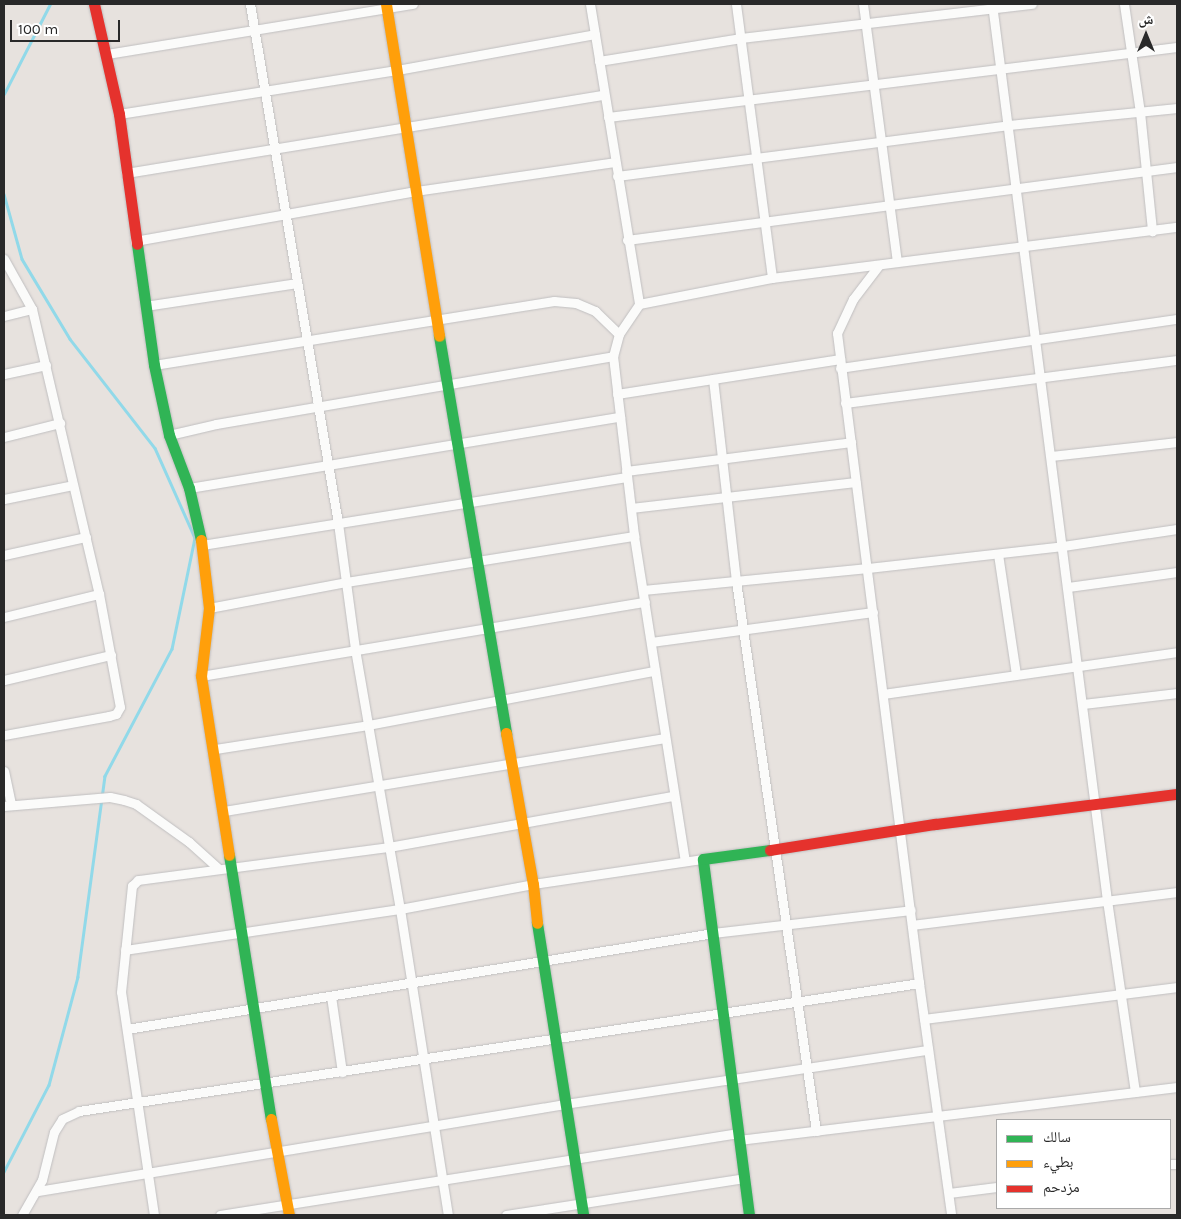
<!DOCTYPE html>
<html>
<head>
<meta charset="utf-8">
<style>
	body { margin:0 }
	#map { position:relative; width:1181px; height:1219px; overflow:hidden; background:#e7e2de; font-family:Karla,"Noto Naskh Arabic",sans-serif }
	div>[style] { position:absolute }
	.stream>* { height:2.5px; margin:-1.25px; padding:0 1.25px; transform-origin:1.25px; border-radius:1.25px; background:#91d9e9 }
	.roads { filter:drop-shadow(0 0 1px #c0bfc0) drop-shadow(0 0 1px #c0bfc0) }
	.street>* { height:9px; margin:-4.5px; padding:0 4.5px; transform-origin:4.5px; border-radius:4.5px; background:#fbfbfa }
	.fast>* { height:11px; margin:-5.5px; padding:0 5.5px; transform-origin:5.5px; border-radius:5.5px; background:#30b455 }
	.slow>* { height:11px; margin:-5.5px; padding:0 5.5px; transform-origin:5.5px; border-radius:5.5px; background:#ff9f0a }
	.jam>* { height:11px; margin:-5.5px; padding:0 5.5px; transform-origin:5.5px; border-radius:5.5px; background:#e5322d }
	span { translate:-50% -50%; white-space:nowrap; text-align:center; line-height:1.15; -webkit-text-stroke:4px #fff; paint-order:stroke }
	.frame { position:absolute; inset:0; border:5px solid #292929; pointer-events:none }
	.legend { position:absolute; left:996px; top:1119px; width:175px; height:90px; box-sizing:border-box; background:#fff; border:1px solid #a9a9a9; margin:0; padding:6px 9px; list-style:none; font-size:15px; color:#292929 }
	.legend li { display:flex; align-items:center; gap:10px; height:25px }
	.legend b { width:25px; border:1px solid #a9a9a9 }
	.north { position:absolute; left:1121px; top:10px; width:50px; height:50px; -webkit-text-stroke:4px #fff; paint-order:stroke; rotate:0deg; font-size:14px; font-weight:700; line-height:20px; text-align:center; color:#292929 }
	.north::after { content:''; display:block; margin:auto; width:18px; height:22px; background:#292929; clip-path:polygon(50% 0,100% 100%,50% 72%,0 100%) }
	.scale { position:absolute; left:10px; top:20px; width:110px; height:22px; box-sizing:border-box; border:2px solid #292929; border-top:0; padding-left:6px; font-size:15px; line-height:18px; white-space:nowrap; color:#292929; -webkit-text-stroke:4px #fff; paint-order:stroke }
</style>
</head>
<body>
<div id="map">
	<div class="stream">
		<div style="left:4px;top:94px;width:101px;rotate:-62.9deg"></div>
		<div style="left:4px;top:194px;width:67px;rotate:74.5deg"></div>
		<div style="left:22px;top:259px;width:93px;rotate:59deg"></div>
		<div style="left:70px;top:339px;width:138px;rotate:52.1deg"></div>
		<div style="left:155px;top:448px;width:98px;rotate:66deg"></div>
		<div style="left:195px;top:538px;width:113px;rotate:101.7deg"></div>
		<div style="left:172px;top:649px;width:144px;rotate:117.8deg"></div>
		<div style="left:105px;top:776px;width:203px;rotate:97.7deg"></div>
		<div style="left:78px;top:977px;width:112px;rotate:105deg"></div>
		<div style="left:49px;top:1085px;width:98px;rotate:117.3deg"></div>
	</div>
	<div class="roads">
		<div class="street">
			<div style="left:250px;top:4px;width:526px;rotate:80.38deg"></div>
			<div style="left:338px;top:523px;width:127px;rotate:82.3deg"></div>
			<div style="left:355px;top:649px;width:264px;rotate:80.2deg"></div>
			<div style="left:400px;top:909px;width:310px;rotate:81.1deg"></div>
			<div style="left:590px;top:4px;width:304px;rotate:80.7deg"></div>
			<div style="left:736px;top:4px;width:276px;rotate:82.5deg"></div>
			<div style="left:863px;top:4px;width:260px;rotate:82.5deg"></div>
			<div style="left:992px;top:4px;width:903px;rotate:82.69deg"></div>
			<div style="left:1107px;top:900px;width:194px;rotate:81.7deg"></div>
			<div style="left:1124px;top:4px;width:109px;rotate:81.6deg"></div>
			<div style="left:1140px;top:112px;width:120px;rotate:84.2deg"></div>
			<div style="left:107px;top:54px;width:310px;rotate:-9.3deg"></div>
			<div style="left:599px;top:61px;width:144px;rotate:-9.2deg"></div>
			<div style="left:741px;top:38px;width:293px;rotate:-6.7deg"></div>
			<div style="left:119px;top:114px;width:281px;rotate:-9deg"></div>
			<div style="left:397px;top:70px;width:201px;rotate:-10.3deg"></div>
			<div style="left:608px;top:117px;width:573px;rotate:-7.01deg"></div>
			<div style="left:126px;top:173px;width:484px;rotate:-9.3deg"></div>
			<div style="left:617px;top:176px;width:395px;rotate:-7.4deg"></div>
			<div style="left:1009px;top:125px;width:169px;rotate:-5.8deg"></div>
			<div style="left:627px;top:240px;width:555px;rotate:-7.56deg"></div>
			<div style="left:135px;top:241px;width:285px;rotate:-10.1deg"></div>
			<div style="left:416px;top:191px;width:201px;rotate:-8.3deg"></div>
			<div style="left:4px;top:259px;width:57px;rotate:60.8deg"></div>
			<div style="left:32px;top:309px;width:293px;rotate:76.8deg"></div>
			<div style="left:99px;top:594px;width:115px;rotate:79.5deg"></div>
			<div style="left:120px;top:707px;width:8px;rotate:120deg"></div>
			<div style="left:116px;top:714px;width:7px;rotate:164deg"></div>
			<div style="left:109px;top:716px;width:107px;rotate:169.7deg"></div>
			<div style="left:879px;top:265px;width:43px;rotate:127.4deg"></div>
			<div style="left:853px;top:299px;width:38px;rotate:115deg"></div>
			<div style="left:837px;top:333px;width:655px;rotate:82.81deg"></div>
			<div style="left:919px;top:983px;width:234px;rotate:82.1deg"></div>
			<div style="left:145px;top:306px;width:154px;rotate:-8.6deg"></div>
			<div style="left:4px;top:316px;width:29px;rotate:-14deg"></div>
			<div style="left:619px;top:334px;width:36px;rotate:-56deg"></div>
			<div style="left:639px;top:304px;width:136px;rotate:-11.1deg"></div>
			<div style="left:772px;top:278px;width:408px;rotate:-7.2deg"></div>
			<div style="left:154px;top:365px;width:405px;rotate:-9.1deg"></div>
			<div style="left:554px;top:301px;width:22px;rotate:5deg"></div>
			<div style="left:576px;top:303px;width:21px;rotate:23deg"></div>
			<div style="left:595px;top:311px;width:33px;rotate:44deg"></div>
			<div style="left:619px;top:334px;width:23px;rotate:105deg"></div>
			<div style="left:613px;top:356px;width:181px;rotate:83.3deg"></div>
			<div style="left:634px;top:536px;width:329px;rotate:81.1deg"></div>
			<div style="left:840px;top:368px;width:341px;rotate:-8.3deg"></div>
			<div style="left:4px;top:374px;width:43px;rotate:-12.1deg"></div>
			<div style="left:713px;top:379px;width:203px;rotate:83.5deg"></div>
			<div style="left:736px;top:581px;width:556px;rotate:81.72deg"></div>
			<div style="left:617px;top:394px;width:226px;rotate:-8.9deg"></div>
			<div style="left:845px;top:403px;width:335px;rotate:-7.4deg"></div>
			<div style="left:169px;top:435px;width:48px;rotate:-13.2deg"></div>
			<div style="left:216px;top:424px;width:403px;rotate:-9.7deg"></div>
			<div style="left:4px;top:437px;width:58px;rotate:-14deg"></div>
			<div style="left:1051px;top:456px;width:127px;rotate:-6.3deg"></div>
			<div style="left:626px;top:471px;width:227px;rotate:-7.3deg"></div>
			<div style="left:189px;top:488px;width:437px;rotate:-9.4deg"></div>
			<div style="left:4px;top:499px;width:70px;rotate:-11.5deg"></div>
			<div style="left:631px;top:508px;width:226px;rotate:-6.6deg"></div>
			<div style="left:202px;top:545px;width:430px;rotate:-9.1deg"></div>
			<div style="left:998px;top:554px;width:122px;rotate:81.5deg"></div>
			<div style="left:4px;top:555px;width:84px;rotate:-12.4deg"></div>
			<div style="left:1068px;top:587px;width:110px;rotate:-7.8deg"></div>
			<div style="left:643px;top:590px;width:226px;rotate:-5.6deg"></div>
			<div style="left:868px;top:568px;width:196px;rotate:-6.4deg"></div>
			<div style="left:1063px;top:546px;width:115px;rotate:-8.5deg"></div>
			<div style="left:209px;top:608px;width:139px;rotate:-10.7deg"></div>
			<div style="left:346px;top:582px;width:292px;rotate:-9.1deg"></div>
			<div style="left:4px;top:617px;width:98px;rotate:-13.6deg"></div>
			<div style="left:651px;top:642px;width:224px;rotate:-7.7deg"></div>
			<div style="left:201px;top:676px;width:450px;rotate:-9.5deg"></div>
			<div style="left:4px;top:680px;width:110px;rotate:-13.2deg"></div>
			<div style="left:883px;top:694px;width:297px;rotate:-8.1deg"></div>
			<div style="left:1083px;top:704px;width:95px;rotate:-6.7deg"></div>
			<div style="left:215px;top:749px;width:155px;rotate:-8.9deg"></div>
			<div style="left:368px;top:725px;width:292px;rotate:-10.7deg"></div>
			<div style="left:4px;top:771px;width:34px;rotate:78deg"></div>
			<div style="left:4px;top:806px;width:106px;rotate:-4.9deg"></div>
			<div style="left:110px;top:797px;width:14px;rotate:12deg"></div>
			<div style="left:124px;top:800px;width:13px;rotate:18deg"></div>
			<div style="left:136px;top:804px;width:65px;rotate:35.6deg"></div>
			<div style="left:189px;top:842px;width:40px;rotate:42deg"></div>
			<div style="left:224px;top:811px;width:447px;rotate:-9.4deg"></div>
			<div style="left:912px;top:925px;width:267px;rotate:-7.1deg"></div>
			<div style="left:125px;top:950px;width:278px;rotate:-8.5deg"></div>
			<div style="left:400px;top:909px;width:135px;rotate:-10.6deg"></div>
			<div style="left:533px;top:884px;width:172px;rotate:-8.4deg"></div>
			<div style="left:331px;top:996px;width:77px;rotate:81.8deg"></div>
			<div style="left:924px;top:1019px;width:255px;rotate:-7.2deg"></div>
			<div style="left:127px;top:1029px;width:594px;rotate:-9.3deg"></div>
			<div style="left:713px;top:933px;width:199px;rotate:-6.6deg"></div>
			<div style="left:739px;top:1140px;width:441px;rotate:-6.9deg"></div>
			<div style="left:1170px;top:1164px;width:7px"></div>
			<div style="left:38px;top:1191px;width:534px;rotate:-9.37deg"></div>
			<div style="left:565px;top:1104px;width:367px;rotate:-8.5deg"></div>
			<div style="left:949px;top:1193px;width:48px;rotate:-7.1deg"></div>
			<div style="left:22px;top:1215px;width:40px;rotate:-60.3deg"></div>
			<div style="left:42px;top:1180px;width:49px;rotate:-76deg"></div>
			<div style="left:54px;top:1132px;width:15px;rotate:-58deg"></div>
			<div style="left:62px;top:1119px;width:19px;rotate:-25deg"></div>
			<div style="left:79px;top:1111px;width:850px;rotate:-8.66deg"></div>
			<div style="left:154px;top:1215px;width:225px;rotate:-98.4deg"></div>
			<div style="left:121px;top:992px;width:107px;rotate:-84.1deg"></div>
			<div style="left:132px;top:886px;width:8px;rotate:-45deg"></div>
			<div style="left:138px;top:880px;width:253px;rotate:-7.5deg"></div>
			<div style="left:389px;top:847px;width:289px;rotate:-10.2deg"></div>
			<div style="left:220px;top:1215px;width:525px;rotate:-8.98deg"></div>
			<div style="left:506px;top:1215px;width:241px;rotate:-8.8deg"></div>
		</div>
		<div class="fast">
			<div style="left:137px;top:244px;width:122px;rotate:82deg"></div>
			<div style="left:154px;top:365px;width:72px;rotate:77.9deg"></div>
			<div style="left:169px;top:435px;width:57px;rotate:69.3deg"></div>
			<div style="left:189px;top:488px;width:53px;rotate:77deg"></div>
			<div style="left:439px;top:336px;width:403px;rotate:80.4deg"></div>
			<div style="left:229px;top:855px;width:267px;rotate:81deg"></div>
			<div style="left:537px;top:923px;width:296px;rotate:81deg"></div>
			<div style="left:749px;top:1215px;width:359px;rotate:-97.4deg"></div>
			<div style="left:703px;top:859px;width:68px;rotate:-7.7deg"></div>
		</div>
		<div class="slow">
			<div style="left:386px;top:4px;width:336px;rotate:80.9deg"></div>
			<div style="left:201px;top:540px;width:68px;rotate:83.3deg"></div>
			<div style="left:209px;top:608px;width:68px;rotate:96.7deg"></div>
			<div style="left:201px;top:676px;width:181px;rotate:81.1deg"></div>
			<div style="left:506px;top:733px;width:153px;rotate:79.9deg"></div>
			<div style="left:533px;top:884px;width:39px;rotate:84deg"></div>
			<div style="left:271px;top:1119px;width:98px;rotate:79.4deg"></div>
		</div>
		<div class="jam">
			<div style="left:94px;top:4px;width:113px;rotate:77.2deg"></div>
			<div style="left:119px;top:114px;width:131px;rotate:82.1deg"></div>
			<div style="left:770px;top:850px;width:167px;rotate:-9deg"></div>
			<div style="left:935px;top:824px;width:244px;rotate:-7.1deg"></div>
		</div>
	</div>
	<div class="frame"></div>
	<ul class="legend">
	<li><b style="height:6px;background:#30b455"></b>سالك</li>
	<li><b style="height:6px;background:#ff9f0a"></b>بطيء</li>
	<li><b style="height:6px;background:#e5322d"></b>مزدحم</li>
	</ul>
	<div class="north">ش</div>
	<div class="scale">100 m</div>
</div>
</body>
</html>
